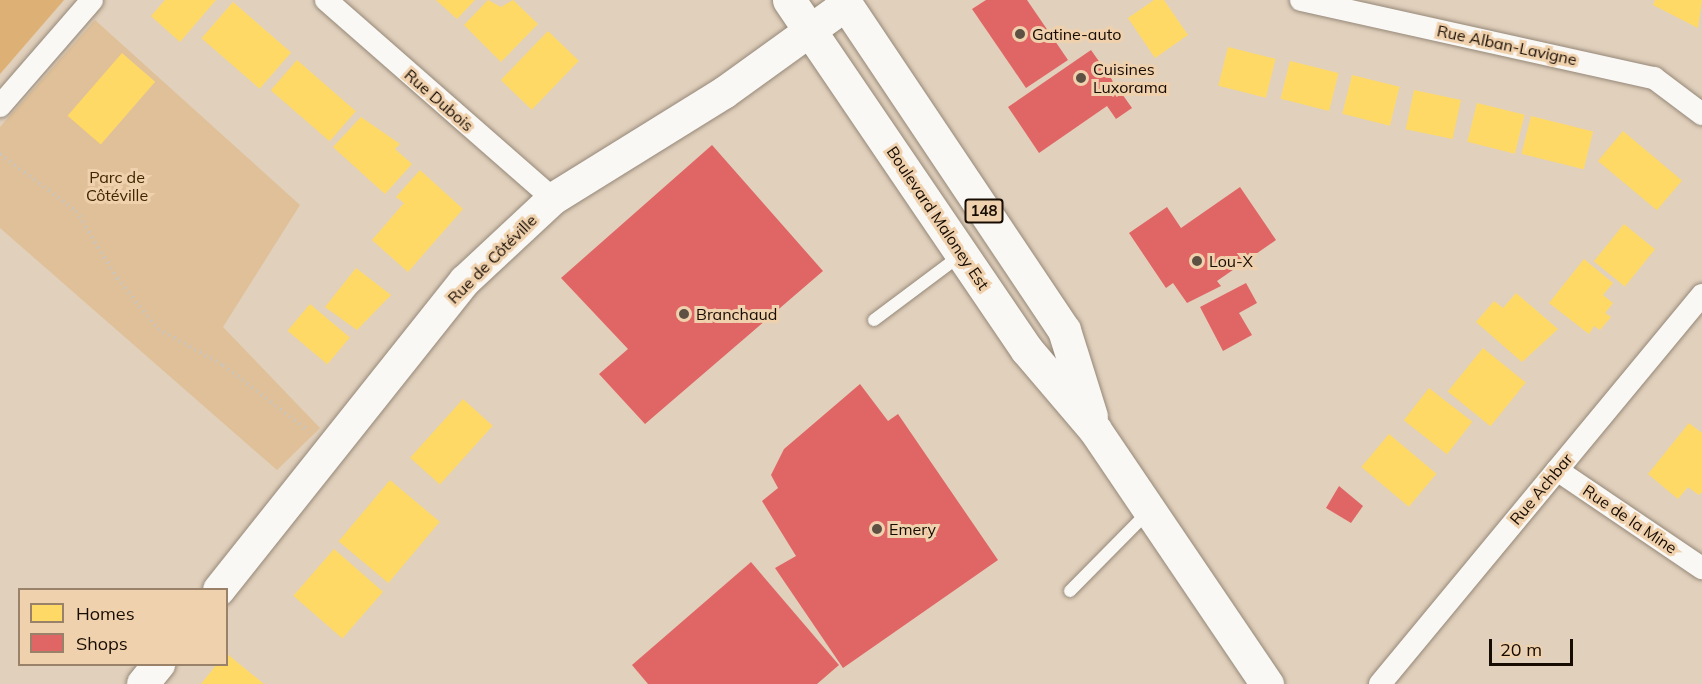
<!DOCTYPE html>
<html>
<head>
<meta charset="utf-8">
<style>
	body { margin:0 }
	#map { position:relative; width:1702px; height:684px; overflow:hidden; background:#e1d0bc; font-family:Mulish,sans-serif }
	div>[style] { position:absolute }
	.green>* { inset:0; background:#dfc099 }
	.forest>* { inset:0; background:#ddb176 }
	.homes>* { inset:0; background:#ffd966; transform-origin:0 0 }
	.shops>* { inset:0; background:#e06666 }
	.path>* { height:4px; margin-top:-2px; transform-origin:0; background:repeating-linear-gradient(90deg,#c9c5bf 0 1.5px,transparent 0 6px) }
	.roads { filter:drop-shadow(0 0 2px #958878) drop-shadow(0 0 2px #958878) }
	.lane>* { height:12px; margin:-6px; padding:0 6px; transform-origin:6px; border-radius:6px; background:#faf8f5 }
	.street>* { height:22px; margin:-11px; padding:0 11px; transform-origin:11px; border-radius:11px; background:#faf8f5 }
	.secondary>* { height:32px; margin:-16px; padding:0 16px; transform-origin:16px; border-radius:16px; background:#faf8f5 }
	.primary>* { height:33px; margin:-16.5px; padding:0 16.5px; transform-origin:16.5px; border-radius:16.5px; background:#faf8f5 }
	.dots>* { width:16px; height:16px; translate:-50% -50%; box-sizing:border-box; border:3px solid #f0d1ad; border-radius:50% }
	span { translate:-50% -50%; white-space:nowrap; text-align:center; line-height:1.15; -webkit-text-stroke:6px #f0d1ad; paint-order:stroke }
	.shield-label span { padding:2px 4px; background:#f0d1ad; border:2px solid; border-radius:4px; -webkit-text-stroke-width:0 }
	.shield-label { font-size:15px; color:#170c02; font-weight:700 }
	.poi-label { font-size:16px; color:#170c02 }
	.left { translate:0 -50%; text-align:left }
	.street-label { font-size:16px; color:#170c02 }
	.park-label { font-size:16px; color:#3f2500 }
	.legend { position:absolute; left:18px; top:588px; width:210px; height:78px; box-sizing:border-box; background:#f0d1ad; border:2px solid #998269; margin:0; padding:8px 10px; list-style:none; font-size:18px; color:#170c02 }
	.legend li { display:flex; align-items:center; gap:12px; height:30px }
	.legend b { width:30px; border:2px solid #998269 }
	.scale { position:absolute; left:1489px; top:639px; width:84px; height:27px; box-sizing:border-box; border:3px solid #170c02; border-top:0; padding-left:8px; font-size:18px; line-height:21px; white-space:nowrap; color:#170c02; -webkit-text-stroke:4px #f0d1ad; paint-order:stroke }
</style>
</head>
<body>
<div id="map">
	<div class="green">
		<div style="clip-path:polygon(95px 20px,300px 205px,223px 327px,320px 428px,277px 470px,0 228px,0 127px)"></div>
	</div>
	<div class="forest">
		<div style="clip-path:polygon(0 0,64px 0,0 74px)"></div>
	</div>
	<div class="homes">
		<div style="clip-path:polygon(165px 0,216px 0,180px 42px,151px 16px)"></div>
		<div style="clip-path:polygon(436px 0,475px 0,457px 19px)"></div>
		<div style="clip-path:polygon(488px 0,501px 7px,513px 0,538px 24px,501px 62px,464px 25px)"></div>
		<div style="clip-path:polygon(1154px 0,1164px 0,1188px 35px,1155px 58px,1128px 18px)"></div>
		<div style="clip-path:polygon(1655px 0,1702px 0,1698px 28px,1653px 5px)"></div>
		<div style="left:233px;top:2px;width:77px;height:48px;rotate:41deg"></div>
		<div style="left:548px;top:31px;width:43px;height:68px;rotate:44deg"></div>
		<div style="left:1228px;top:47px;width:49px;height:40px;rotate:14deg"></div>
		<div style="left:122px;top:53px;width:44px;height:83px;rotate:41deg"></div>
		<div style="left:297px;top:60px;width:78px;height:40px;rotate:41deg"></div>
		<div style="left:1290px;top:61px;width:50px;height:39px;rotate:14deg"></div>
		<div style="left:1352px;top:75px;width:49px;height:40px;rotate:14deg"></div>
		<div style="left:1414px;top:90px;width:48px;height:40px;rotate:12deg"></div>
		<div style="left:1477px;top:103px;width:49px;height:40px;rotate:14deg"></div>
		<div style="left:1531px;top:116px;width:64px;height:39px;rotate:14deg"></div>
		<div style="clip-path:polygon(361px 117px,400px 144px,395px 149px,412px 164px,385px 194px,333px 147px)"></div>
		<div style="left:1623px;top:131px;width:77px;height:39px;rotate:40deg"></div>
		<div style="clip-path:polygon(420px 170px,463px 209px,408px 272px,372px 240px,404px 203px,396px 197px)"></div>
		<div style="left:1624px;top:224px;width:40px;height:48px;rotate:39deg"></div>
		<div style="clip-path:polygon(1584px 259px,1613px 283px,1603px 295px,1613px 303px,1605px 313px,1611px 317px,1600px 330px,1594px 326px,1589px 334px,1549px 303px)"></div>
		<div style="clip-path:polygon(356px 268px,391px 295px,357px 330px,325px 307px)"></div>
		<div style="clip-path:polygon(1516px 293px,1558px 329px,1522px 362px,1476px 322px,1494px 301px,1503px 308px)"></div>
		<div style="left:310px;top:304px;width:52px;height:35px;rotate:40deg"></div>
		<div style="left:1483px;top:348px;width:55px;height:56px;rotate:39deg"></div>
		<div style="left:1429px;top:388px;width:55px;height:41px;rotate:38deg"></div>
		<div style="left:463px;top:399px;width:40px;height:79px;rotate:42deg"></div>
		<div style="clip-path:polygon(1689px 423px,1702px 433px,1702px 492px,1699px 495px,1688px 487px,1678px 499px,1648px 474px)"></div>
		<div style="left:1389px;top:434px;width:62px;height:43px;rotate:40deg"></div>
		<div style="left:390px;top:480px;width:65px;height:80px;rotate:40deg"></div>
		<div style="left:334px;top:549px;width:65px;height:62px;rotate:41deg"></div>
		<div style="clip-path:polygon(226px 653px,264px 684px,201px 684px,217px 664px,226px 664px)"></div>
	</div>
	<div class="shops">
		<div style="clip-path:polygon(986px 0,1027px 0,1068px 60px,1026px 88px,972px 9px)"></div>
		<div style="clip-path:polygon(1091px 50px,1132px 108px,1116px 119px,1107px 106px,1039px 153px,1008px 107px)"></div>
		<div style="clip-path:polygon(712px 145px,823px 271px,645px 424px,599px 374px,628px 349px,561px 278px)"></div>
		<div style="clip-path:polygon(1240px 187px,1276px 240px,1217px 281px,1221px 286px,1187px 303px,1173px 283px,1166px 288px,1129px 233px,1167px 207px,1181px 228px)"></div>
		<div style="clip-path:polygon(1246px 283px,1257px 303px,1239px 313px,1252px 335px,1223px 351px,1200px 307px)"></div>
		<div style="clip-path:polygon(860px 384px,888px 421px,898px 414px,998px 560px,843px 668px,775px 568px,796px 556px,762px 501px,778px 488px,771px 475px,784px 449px)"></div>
		<div style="clip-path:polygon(1339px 486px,1363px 506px,1351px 523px,1326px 508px)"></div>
		<div style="clip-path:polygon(751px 562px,839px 665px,817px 684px,648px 684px,632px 665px)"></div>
	</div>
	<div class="path">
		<div style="left:0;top:154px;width:95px;rotate:36.9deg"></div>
		<div style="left:76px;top:211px;width:79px;rotate:58.5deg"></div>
		<div style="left:117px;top:278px;width:65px;rotate:51.2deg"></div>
		<div style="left:158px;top:329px;width:74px;rotate:29deg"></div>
		<div style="left:223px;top:365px;width:108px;rotate:37.8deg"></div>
	</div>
	<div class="roads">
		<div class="lane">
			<div style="left:874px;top:320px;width:109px;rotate:-36.8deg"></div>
			<div style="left:1070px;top:591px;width:111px;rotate:-45.4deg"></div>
		</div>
		<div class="street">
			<div style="left:326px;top:0;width:302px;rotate:41.2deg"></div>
			<div style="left:1301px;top:0;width:362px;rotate:12.5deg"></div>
			<div style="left:1654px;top:78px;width:60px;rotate:36.9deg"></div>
			<div style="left:0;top:106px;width:140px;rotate:-49deg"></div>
			<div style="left:1557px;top:470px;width:175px;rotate:34.1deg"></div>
			<div style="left:1380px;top:684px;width:505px;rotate:-50.38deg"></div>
		</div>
		<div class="secondary">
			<div style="left:219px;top:590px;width:395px;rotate:-51.5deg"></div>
			<div style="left:465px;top:281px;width:120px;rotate:-43deg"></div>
			<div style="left:553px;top:199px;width:201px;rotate:-31.8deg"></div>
			<div style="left:724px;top:93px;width:150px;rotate:-35.8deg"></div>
			<div style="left:143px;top:684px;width:26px;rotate:-51deg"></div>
		</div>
		<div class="primary">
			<div style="left:789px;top:0;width:423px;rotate:55.8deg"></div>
			<div style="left:1027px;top:350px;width:105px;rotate:49.6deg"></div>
			<div style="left:1095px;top:430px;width:307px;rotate:55.9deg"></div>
			<div style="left:843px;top:0;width:397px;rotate:56.2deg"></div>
			<div style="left:1064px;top:330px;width:90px;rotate:72.6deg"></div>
		</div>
	</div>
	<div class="dots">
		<div style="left:1020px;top:34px;background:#5e5143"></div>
		<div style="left:1081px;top:78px;background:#5e5143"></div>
		<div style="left:1197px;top:261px;background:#5e5143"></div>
		<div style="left:684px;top:314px;background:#5e5143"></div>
		<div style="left:877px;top:529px;background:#5e5143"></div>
	</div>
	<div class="shield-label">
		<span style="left:984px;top:211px">148</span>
	</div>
	<div class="poi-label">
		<span class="left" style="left:1032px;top:34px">Gatine-auto</span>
		<span class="left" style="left:1093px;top:78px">Cuisines<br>Luxorama</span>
		<span class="left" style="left:1209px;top:261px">Lou-X</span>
		<span class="left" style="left:696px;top:314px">Branchaud</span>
		<span class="left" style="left:889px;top:529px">Emery</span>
	</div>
	<div class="street-label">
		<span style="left:1507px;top:45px;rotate:12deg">Rue Alban-Lavigne</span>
		<span style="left:439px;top:100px;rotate:41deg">Rue Dubois</span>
		<span style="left:938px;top:218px;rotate:56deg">Boulevard Maloney Est</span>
		<span style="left:492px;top:259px;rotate:-45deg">Rue de Côtéville</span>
		<span style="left:1541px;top:489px;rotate:-50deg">Rue Achbar</span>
		<span style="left:1630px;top:519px;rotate:34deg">Rue de la Mine</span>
	</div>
	<div class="park-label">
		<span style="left:117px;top:186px">Parc de<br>Côtéville</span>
	</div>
	<ul class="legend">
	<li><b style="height:16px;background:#ffd966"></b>Homes</li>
	<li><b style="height:16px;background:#e06666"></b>Shops</li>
	</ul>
	<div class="scale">20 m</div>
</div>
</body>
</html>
